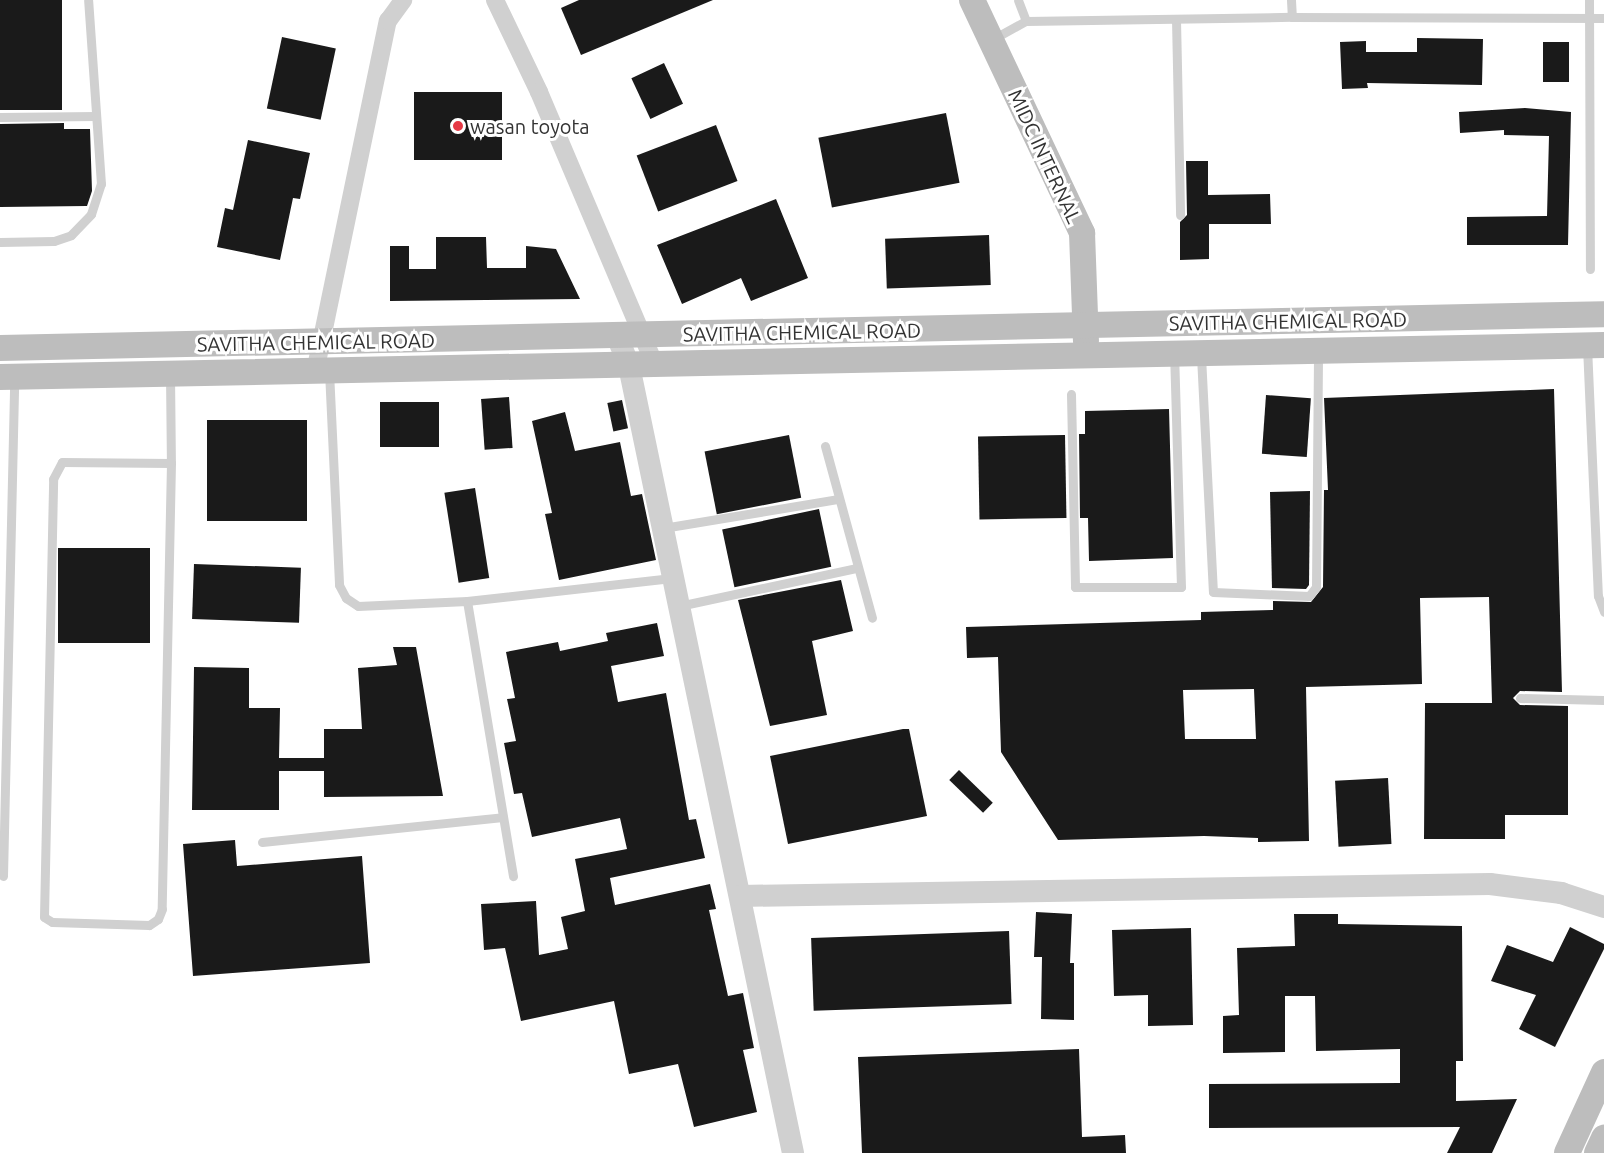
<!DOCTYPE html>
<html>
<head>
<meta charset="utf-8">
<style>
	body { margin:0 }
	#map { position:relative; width:1604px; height:1153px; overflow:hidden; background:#fff; font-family:Ubuntu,sans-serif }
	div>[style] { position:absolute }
	.building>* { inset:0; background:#1a1a1a; transform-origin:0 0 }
	.service>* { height:9px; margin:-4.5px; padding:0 4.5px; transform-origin:4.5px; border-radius:4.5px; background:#d0d0d0 }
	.minor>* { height:18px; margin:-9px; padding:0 9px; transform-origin:9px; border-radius:9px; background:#d0d0d0 }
	.tertiary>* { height:22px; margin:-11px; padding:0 11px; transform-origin:11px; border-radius:11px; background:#d0d0d0 }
	.secondary>* { height:26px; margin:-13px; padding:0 13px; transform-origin:13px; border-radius:13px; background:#bdbdbd }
	.dots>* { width:16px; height:16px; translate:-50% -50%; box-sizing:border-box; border:3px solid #fff; border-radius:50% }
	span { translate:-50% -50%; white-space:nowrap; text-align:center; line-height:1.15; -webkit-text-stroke:6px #fff; paint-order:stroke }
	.poi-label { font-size:20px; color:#333 }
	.left { translate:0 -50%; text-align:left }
	.street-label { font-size:20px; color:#333 }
</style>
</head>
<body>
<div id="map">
	<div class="building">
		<div style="left:0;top:0;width:62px;height:110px"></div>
		<div style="clip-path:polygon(579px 0,713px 0,581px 55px,561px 8px)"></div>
		<div style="left:282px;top:37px;width:55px;height:73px;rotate:12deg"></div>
		<div style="clip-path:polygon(1417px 38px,1483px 39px,1482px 85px,1367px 83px,1368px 88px,1342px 89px,1340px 42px,1366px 41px,1366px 52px,1417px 52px)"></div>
		<div style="left:1543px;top:42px;width:26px;height:40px"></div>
		<div style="left:664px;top:63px;width:45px;height:36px;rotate:65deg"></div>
		<div style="left:414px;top:92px;width:88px;height:68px"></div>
		<div style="clip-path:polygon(1525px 108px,1571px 112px,1568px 245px,1467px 245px,1467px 217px,1547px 216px,1549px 136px,1504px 135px,1504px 130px,1460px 133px,1459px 112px)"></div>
		<div style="left:946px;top:113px;width:71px;height:130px;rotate:79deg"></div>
		<div style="clip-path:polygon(64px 123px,64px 129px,90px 129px,92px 191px,87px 206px,0 207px,0 124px)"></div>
		<div style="left:716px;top:125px;width:60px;height:85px;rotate:69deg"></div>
		<div style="clip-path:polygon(248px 140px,310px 153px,300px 199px,293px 198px,280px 260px,217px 247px,225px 208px,233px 210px)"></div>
		<div style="clip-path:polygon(1186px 161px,1208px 161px,1208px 195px,1270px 194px,1271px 224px,1209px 224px,1209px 259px,1180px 260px,1180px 222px,1187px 215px)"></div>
		<div style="clip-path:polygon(776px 199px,808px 278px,751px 301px,741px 278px,682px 304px,657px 245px)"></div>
		<div style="left:989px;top:235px;width:50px;height:104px;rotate:88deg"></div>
		<div style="clip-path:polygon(436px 237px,486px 237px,487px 268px,526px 268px,526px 246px,556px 249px,580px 299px,390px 301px,390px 246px,409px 246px,409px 269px,436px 269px)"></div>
		<div style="clip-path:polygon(evenodd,1554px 389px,1562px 692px,1520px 691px,1513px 698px,1520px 705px,1568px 706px,1568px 815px,1505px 815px,1505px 839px,1424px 839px,1425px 703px,1492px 703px,1489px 597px,1420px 598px,1422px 684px,1306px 687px,1309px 841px,1258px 842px,1258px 838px,1204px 836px,1058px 840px,1001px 752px,998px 657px,967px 658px,966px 627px,1201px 620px,1201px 612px,1273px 610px,1273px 601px,1311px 602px,1323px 587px,1324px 490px,1328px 490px,1324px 398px,1554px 389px,1254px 689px,1256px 739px,1185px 739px,1183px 690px,1254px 689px)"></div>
		<div style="left:1266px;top:395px;width:45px;height:59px;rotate:4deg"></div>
		<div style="left:509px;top:397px;width:51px;height:28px;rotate:86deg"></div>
		<div style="left:622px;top:400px;width:29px;height:15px;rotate:78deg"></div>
		<div style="left:380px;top:402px;width:59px;height:45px"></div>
		<div style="clip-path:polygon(1169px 409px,1173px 558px,1089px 561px,1088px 518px,1080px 518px,1079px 434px,1085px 434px,1085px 411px)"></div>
		<div style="clip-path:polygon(565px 412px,575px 451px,620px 442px,631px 496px,642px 494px,656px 560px,559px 580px,545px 514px,552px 513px,532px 421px)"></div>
		<div style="left:207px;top:420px;width:100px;height:101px"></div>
		<div style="left:789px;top:435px;width:64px;height:86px;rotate:79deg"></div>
		<div style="left:1065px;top:435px;width:83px;height:87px;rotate:89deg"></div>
		<div style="left:475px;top:488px;width:91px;height:31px;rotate:81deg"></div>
		<div style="clip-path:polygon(1310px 491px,1309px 585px,1306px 589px,1272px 588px,1270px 492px)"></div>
		<div style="left:819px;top:509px;width:59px;height:99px;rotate:78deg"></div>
		<div style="left:150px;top:548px;width:95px;height:92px;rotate:90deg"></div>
		<div style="left:194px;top:564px;width:107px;height:55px;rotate:2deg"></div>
		<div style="clip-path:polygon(841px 580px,853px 631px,812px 641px,827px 715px,770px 726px,738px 600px)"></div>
		<div style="clip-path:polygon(657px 623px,664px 656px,611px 666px,618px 702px,666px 693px,689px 820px,696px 819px,705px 858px,610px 878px,615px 905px,710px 884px,716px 909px,709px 910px,728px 996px,743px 993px,754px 1048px,743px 1050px,757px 1112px,694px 1127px,678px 1064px,629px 1074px,614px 1001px,521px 1021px,505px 948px,484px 950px,481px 904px,536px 901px,539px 955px,568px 949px,561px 917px,585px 911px,575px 859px,627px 849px,620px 818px,532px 837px,522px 793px,514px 794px,504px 743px,516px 741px,507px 699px,515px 698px,506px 652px,558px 642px,560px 651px,608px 641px,606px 633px)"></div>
		<div style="clip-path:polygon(393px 647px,416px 647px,443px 796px,324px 797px,324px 771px,279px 771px,279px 810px,192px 810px,194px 667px,249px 668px,249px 708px,280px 708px,279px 758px,324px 758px,324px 729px,362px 729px,358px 668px,397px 665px)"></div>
		<div style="clip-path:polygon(903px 729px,909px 729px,927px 816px,788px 844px,770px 756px)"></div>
		<div style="left:959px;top:770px;width:47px;height:14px;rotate:44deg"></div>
		<div style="left:1388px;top:778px;width:66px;height:53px;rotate:87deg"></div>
		<div style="clip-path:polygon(235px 840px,237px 866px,362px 856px,370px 963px,193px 976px,183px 844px)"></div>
		<div style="clip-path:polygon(1036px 912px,1072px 914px,1070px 963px,1074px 963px,1074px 1020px,1041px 1019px,1042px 957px,1034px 957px)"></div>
		<div style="clip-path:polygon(1294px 914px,1338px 914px,1338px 924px,1462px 926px,1463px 1061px,1456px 1061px,1456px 1101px,1517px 1099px,1492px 1153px,1447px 1153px,1460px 1127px,1209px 1128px,1209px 1084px,1400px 1083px,1400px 1049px,1316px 1051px,1315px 996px,1285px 996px,1285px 1052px,1223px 1053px,1223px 1016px,1239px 1015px,1237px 948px,1295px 946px)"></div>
		<div style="clip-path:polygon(1570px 927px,1604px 944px,1604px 949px,1555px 1047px,1519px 1029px,1536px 995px,1491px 981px,1507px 945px,1553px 962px)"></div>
		<div style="clip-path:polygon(1191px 928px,1193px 1025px,1148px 1026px,1148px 995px,1114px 996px,1112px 930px)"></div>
		<div style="left:1009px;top:931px;width:73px;height:198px;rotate:88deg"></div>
		<div style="clip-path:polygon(1079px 1049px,1082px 1137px,1125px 1135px,1126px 1153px,862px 1153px,858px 1057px)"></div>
	</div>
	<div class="service">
		<div style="left:1291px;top:0;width:17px;rotate:87deg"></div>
		<div style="left:1589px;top:0;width:269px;rotate:89.8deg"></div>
		<div style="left:1176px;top:19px;width:196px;rotate:88.8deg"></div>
		<div style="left:1026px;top:21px;width:266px;rotate:-0.9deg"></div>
		<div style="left:1292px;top:17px;width:312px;rotate:0.2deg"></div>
		<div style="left:993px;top:39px;width:38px;rotate:-29deg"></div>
		<div style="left:1026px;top:21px;width:22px;rotate:-111deg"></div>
		<div style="left:0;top:117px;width:96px;rotate:-0.6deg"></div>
		<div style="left:0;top:242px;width:54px;rotate:-1.1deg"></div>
		<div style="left:54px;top:241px;width:18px;rotate:-19deg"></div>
		<div style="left:71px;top:235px;width:29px;rotate:-46deg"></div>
		<div style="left:91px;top:214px;width:32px;rotate:-72deg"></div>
		<div style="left:101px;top:184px;width:184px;rotate:-94deg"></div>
		<div style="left:1587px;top:346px;width:250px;rotate:87.5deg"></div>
		<div style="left:1598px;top:596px;width:17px;rotate:69deg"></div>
		<div style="left:1201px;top:356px;width:236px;rotate:87.1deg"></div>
		<div style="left:1213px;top:592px;width:96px;rotate:2.4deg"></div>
		<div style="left:1309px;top:596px;width:11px;rotate:-52deg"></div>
		<div style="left:1316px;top:587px;width:234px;rotate:-89.5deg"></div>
		<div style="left:329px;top:371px;width:214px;rotate:87.3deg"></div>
		<div style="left:339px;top:585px;width:15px;rotate:62deg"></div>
		<div style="left:346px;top:598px;width:14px;rotate:34deg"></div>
		<div style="left:358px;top:606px;width:109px;rotate:-2.6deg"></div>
		<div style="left:467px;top:601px;width:206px;rotate:-6.4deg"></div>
		<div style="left:170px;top:374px;width:89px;rotate:89.4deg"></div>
		<div style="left:171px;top:463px;width:446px;rotate:91.2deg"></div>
		<div style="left:162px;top:909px;width:11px;rotate:112deg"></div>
		<div style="left:158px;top:919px;width:11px;rotate:146deg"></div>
		<div style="left:149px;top:925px;width:97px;rotate:-178.2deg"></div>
		<div style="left:52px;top:922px;width:9px;rotate:-148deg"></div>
		<div style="left:44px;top:917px;width:438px;rotate:-88.8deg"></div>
		<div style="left:53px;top:479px;width:19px;rotate:-62deg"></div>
		<div style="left:62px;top:462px;width:109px;rotate:0.5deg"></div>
		<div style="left:1071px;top:394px;width:193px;rotate:88.8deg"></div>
		<div style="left:1075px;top:587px;width:106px"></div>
		<div style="left:1181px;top:587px;width:230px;rotate:-91.7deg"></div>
		<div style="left:825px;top:446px;width:178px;rotate:74.7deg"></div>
		<div style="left:663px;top:528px;width:178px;rotate:-9.4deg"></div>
		<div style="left:467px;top:601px;width:279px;rotate:80.5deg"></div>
		<div style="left:679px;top:606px;width:182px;rotate:-12.1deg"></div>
		<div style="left:1520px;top:698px;width:84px;rotate:1.4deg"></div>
		<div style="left:262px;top:842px;width:242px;rotate:-5.9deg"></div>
		<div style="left:3px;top:876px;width:497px;rotate:-88.7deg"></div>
	</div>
	<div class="minor">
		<div style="left:495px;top:0;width:102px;rotate:64.4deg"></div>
		<div style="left:539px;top:92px;width:297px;rotate:67deg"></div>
		<div style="left:315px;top:372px;width:359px;rotate:-78.3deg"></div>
		<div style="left:388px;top:21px;width:26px;rotate:-54deg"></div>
	</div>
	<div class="tertiary">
		<div style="left:617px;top:336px;width:32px;rotate:68deg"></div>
		<div style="left:629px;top:366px;width:804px;rotate:78.23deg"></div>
		<div style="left:740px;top:896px;width:750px;rotate:-0.92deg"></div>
		<div style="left:1490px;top:884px;width:72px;rotate:7.2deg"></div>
		<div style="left:1561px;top:893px;width:45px;rotate:18deg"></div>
	</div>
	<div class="secondary">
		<div style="left:972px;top:0;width:258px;rotate:64.7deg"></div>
		<div style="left:1082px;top:233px;width:108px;rotate:87.9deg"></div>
		<div style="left:0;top:348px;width:1604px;rotate:-1.21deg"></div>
		<div style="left:0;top:377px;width:1604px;rotate:-1.14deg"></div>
		<div style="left:1567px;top:1153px;width:89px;rotate:-65.4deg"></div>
		<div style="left:1597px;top:1153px;width:17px;rotate:-65deg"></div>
	</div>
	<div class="dots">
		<div style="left:458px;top:126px;background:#e63946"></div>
	</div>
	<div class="poi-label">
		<span class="left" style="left:470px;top:126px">wasan toyota</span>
	</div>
	<div class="street-label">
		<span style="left:1045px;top:156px;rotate:65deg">MIDC INTERNAL</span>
		<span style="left:1288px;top:321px;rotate:-1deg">SAVITHA CHEMICAL ROAD</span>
		<span style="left:802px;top:332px;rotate:-1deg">SAVITHA CHEMICAL ROAD</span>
		<span style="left:316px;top:342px;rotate:-1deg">SAVITHA CHEMICAL ROAD</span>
	</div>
</div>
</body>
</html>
